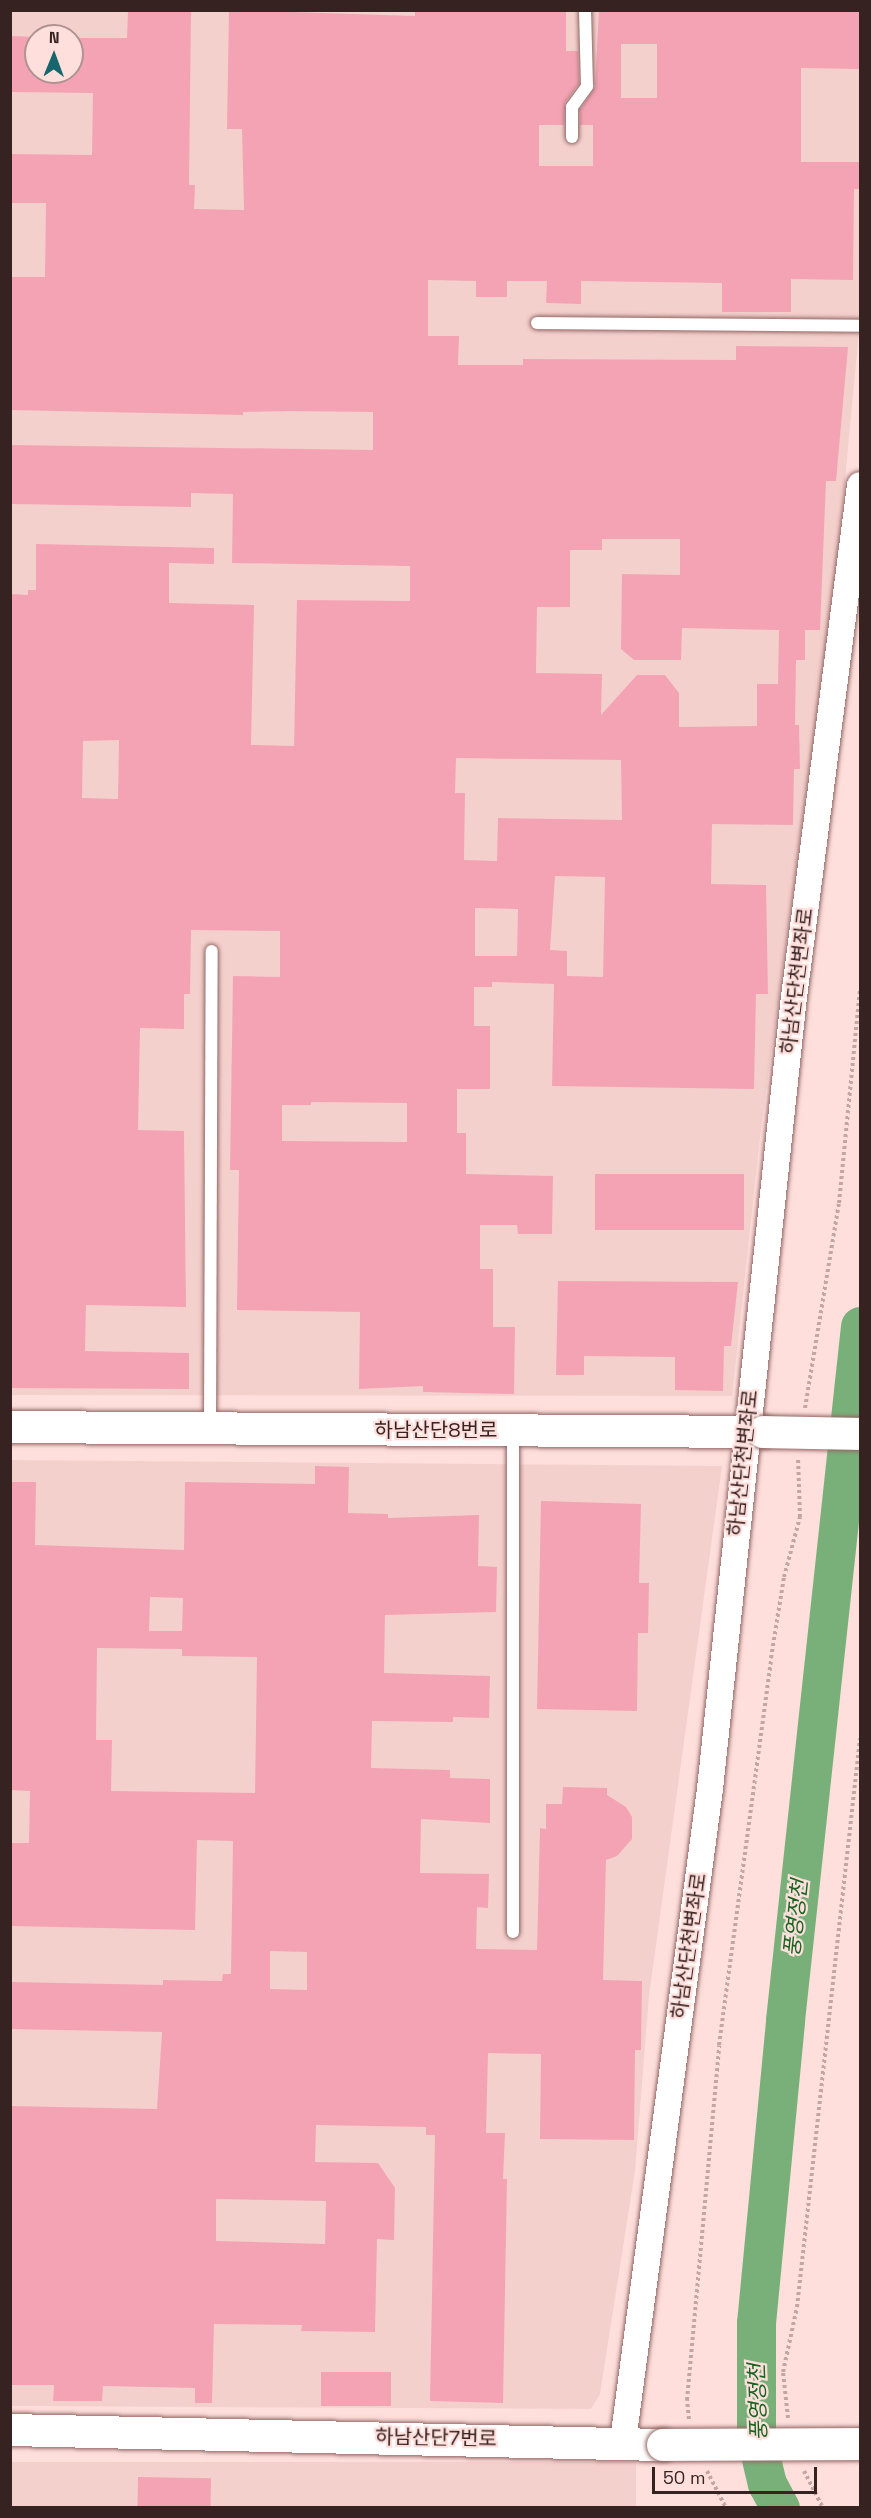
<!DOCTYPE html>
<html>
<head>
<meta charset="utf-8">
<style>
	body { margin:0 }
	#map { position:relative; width:871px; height:2518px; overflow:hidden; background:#fedfdc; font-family:"Space Grotesk","Noto Sans KR",sans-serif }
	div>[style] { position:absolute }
	.built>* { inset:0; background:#f4d0cd; transform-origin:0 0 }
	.river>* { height:39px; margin:-19.5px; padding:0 19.5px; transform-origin:19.5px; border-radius:19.5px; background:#79b079 }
	.building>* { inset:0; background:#f4a3b5; transform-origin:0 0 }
	.path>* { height:4px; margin-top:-2px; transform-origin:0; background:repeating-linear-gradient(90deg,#c1a6a4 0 3px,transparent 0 6px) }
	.roads { filter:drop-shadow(0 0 2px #916562) drop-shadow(0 0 2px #916562) }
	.service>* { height:12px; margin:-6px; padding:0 6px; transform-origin:6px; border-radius:6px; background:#fff }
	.minor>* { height:26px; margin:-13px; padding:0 13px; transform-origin:13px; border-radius:13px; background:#fff }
	.tertiary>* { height:32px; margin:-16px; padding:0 16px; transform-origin:16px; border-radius:16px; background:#fff }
	.bridges { filter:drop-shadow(0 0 2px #916562) drop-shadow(0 0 2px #916562) }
	.tertiary-bridge>* { height:32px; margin:-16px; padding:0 16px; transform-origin:16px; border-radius:16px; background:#fff }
	span { translate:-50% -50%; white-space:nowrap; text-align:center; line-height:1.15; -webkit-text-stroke:4.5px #fedfdc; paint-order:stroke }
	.street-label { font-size:20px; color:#352221 }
	.water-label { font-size:21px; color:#16651f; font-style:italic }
	.frame { position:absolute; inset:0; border:12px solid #352221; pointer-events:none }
	.north { position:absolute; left:24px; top:24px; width:60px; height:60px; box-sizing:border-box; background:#fedfdc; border:2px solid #ae9391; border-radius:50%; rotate:1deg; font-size:16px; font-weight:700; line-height:24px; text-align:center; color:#352221 }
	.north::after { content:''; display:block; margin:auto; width:21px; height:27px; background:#18666d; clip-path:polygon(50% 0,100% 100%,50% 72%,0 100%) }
	.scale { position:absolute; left:652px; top:2467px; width:165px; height:27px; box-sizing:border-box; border:3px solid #352221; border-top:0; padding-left:8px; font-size:18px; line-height:21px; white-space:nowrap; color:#352221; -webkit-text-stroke:4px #fedfdc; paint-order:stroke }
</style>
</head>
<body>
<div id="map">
	<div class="built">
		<div style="clip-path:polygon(evenodd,11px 11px,860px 11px,860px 322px,838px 553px,760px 1137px,732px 1396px,11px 1395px,11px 11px,36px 36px,72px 36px,72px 72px,36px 72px,36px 36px)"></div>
		<div style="clip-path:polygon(11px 1460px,722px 1466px,649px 1996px,635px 2171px,600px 2394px,591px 2409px,11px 2406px)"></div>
		<div style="left:11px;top:2462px;width:625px;height:46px"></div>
	</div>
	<div class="river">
		<div style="left:780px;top:2508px;width:27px;rotate:-118deg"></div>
		<div style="left:767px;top:2484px;width:47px;rotate:-103.4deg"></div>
		<div style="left:756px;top:2438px;width:115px;rotate:-90deg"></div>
		<div style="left:756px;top:2323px;width:304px;rotate:-84.5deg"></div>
		<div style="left:785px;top:2020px;width:698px;rotate:-83.83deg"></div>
	</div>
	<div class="building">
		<div style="clip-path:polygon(evenodd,128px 10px,191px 10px,189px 185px,195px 185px,194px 209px,244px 210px,242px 129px,227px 129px,229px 10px,415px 16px,415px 10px,566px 10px,566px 51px,578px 51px,579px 83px,565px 103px,564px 125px,539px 125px,539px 166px,593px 166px,593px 125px,580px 125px,580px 110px,595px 87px,599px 10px,861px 10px,861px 69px,801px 68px,801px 162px,861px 162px,861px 189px,854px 189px,853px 280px,791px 279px,791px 312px,722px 312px,722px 283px,581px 281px,581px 304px,546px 303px,547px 281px,507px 281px,507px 297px,476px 297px,476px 281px,428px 280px,428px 336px,459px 336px,458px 365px,523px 365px,523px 359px,736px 360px,736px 346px,848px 347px,836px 481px,826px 481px,820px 630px,805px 630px,805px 660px,796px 660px,795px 725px,799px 725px,800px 769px,794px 769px,793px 825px,712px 824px,711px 884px,766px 885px,768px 994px,756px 994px,754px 1089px,552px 1086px,554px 984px,492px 982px,492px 987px,474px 987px,474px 1026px,490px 1026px,490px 1089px,457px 1089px,457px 1133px,466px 1133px,466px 1174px,553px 1176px,552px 1234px,518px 1234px,517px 1225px,480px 1225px,480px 1269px,493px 1269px,493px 1327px,515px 1327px,514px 1394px,423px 1392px,423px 1386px,359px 1389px,360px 1312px,237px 1310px,239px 1170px,230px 1170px,233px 976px,280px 977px,280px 931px,191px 930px,190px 994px,184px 994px,184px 1029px,140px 1028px,138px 1130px,184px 1131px,186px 1307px,86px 1305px,85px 1351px,189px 1353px,189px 1389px,10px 1388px,10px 594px,28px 595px,28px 590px,36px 590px,36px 544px,214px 548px,214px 564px,169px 563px,169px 603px,254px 605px,251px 745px,294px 746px,297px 600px,410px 601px,410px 566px,232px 563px,233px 494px,191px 493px,191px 507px,10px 504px,10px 445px,373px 450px,373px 412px,288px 411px,243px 412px,243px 415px,10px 410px,10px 277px,45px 277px,46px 203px,10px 203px,10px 154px,92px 155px,93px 93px,10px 92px,10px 36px,36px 37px,36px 72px,72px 72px,72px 38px,127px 38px,128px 10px,621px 44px,657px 44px,657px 98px,621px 98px,621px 44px,128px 10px,602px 539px,680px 539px,680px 575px,622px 574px,621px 649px,634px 660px,681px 660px,682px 628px,779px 630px,778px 684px,757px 684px,757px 726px,679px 727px,679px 693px,665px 675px,637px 675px,601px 715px,602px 674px,536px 673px,537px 607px,570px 607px,570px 550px,602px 550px,602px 539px,128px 10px,119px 740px,118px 799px,82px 798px,83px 741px,119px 740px,128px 10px,456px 758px,621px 760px,622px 820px,498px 818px,497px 861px,464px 860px,465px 793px,455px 793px,456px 758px,128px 10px,555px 876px,605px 877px,603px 977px,567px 976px,567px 951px,550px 950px,555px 876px,128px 10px,475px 908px,518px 909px,517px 956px,475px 956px,475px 908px,128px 10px,311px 1102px,407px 1103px,407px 1142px,282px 1141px,282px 1105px,311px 1105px,311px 1102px)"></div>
		<div style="left:595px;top:1174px;width:149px;height:56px"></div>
		<div style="clip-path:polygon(558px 1281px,738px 1282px,731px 1346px,724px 1346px,723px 1391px,675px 1390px,675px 1357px,584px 1356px,584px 1375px,556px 1375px)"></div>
		<div style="clip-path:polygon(evenodd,315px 1466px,349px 1467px,348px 1513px,388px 1514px,388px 1518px,479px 1515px,478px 1566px,497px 1567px,496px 1612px,385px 1615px,384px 1673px,490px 1676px,489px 1718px,453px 1717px,453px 1722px,372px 1721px,371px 1768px,450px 1770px,450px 1778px,490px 1779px,490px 1823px,421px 1819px,420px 1873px,489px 1874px,488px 1908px,477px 1907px,476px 1949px,537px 1950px,540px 1828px,546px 1829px,546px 1804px,562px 1804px,563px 1787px,607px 1788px,607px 1795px,626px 1807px,632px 1817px,632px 1839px,617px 1856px,606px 1860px,603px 1980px,642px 1981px,641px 2050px,635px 2050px,634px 2140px,540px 2139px,541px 2054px,488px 2053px,486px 2133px,505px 2133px,503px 2179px,507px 2179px,503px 2403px,430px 2401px,435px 2135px,426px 2135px,426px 2127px,316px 2125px,315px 2162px,378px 2163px,395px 2188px,394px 2240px,377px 2239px,375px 2332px,301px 2331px,302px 2325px,214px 2324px,212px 2403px,195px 2403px,195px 2388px,103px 2386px,102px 2401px,53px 2401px,54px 2385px,10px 2385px,10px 2106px,157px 2109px,162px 2032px,10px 2029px,10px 1982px,163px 1985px,163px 1980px,222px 1981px,223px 1974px,231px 1974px,233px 1841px,197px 1840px,195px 1930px,10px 1926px,10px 1843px,29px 1843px,30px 1791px,10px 1790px,10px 1482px,36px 1482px,35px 1545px,184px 1550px,185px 1482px,315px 1484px,315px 1466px,150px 1597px,183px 1598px,182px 1631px,149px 1631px,150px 1597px,315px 1466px,97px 1648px,182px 1649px,182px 1656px,257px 1657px,255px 1793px,111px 1791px,112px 1740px,96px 1740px,97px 1648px,315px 1466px,270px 1951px,307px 1952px,307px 1990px,270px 1989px,270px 1951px,315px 1466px,216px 2199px,326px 2201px,325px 2244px,216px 2241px,216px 2199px)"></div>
		<div style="clip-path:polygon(541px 1501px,641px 1504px,639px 1583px,649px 1583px,648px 1633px,638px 1633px,637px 1711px,537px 1709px)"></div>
		<div style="left:321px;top:2372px;width:70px;height:34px"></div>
		<div style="left:138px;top:2477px;width:73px;height:31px;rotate:1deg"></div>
	</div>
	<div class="path">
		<div style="left:805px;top:1408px;width:208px;rotate:-80.6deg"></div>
		<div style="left:839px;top:1203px;width:215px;rotate:-84.4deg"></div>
		<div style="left:788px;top:2418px;width:46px;rotate:-96.2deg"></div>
		<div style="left:783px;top:2372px;width:66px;rotate:-77.8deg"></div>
		<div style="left:797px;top:2307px;width:572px;rotate:-83.68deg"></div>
		<div style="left:689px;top:2419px;width:19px;rotate:-96deg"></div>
		<div style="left:687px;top:2400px;width:356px;rotate:-84.8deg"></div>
		<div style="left:719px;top:2045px;width:390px;rotate:-82.3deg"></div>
		<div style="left:771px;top:1658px;width:82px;rotate:-80.9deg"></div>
		<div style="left:784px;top:1577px;width:62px;rotate:-75.1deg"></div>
		<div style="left:800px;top:1517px;width:60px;rotate:-91.9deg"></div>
		<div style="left:707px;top:2471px;width:42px;rotate:62.8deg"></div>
		<div style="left:804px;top:2471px;width:42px;rotate:62.8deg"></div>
	</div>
	<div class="roads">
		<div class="service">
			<div style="left:572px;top:137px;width:30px;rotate:-90deg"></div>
			<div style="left:572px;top:107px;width:26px;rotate:-54deg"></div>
			<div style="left:587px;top:86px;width:76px;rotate:-91.5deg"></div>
			<div style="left:537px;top:323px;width:323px;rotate:0.5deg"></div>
			<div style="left:210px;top:1427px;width:476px;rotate:-89.8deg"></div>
			<div style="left:513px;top:1932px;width:500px;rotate:-90deg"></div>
		</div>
		<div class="minor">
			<div style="left:623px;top:2441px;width:658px;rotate:-82.4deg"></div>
			<div style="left:710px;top:1789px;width:796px;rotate:-83.95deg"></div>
			<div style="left:794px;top:997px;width:516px;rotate:-82.65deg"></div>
		</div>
		<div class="tertiary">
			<div style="left:10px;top:1427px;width:753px;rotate:0.38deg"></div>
			<div style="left:10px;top:2430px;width:653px;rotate:1.32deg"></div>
		</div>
	</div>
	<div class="bridges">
		<div class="tertiary-bridge">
			<div style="left:763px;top:1432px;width:97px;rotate:1.2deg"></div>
			<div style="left:663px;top:2445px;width:197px;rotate:-0.3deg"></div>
		</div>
	</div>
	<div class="street-label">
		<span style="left:797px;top:981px;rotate:-83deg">하남산단천변좌로</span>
		<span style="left:436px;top:1430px">하남산단8번로</span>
		<span style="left:743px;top:1463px;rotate:-84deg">하남산단천변좌로</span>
		<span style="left:689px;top:1946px;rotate:-82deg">하남산단천변좌로</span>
		<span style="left:436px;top:2438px;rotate:1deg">하남산단7번로</span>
	</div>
	<div class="water-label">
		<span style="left:796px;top:1918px;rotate:-84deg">풍영정천</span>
		<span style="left:758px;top:2402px;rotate:-92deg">풍영정천</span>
	</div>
	<div class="frame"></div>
	<div class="north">N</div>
	<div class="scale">50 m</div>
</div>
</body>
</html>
